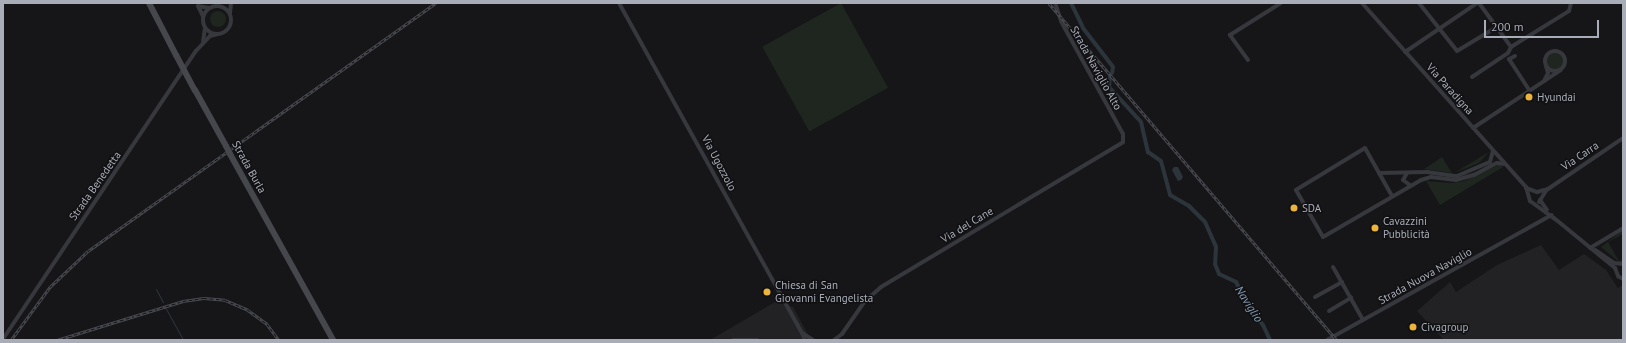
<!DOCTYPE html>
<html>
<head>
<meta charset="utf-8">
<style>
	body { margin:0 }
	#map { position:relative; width:1626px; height:343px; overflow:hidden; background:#161618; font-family:"PT Sans",sans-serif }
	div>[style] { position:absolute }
	.built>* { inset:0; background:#222225 }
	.green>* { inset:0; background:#1e261f; transform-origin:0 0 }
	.round { border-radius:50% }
	.water>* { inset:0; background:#2d353c }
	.stream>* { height:1px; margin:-0.5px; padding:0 0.5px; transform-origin:0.5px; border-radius:0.5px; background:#2d353c }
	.canal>* { height:4px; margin:-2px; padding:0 2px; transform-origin:2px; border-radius:2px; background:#2d353c }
	.minor>* { height:4px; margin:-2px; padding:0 2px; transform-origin:2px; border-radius:2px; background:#37383d }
	.minor>.ring { margin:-2px; padding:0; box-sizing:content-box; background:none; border:4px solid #37383d; border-radius:50% }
	.secondary>* { height:6px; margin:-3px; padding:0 3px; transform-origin:3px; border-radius:3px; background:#45474d }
	.rail>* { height:2.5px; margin-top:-1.25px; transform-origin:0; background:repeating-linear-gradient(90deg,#111113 0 3px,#4a4c52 0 6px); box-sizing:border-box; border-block:1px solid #4a4c52 }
	.secondary-bridge>* { height:6px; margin:-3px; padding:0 3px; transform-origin:3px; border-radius:3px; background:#45474d }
	.dots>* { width:11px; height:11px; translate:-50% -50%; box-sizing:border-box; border:2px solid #111113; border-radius:50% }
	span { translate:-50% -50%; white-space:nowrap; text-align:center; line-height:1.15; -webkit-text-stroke:3px #111113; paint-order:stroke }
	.street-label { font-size:11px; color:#a9adb8 }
	.poi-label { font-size:11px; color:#a9adb8 }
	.left { translate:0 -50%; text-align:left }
	.water-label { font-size:12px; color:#819ab2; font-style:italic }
	.frame { position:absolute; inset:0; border:4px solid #a9adb8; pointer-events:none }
	.scale { position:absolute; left:1484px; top:20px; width:115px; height:18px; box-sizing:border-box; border:2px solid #a9adb8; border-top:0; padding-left:5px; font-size:12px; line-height:14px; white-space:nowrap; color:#a9adb8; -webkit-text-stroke:3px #111113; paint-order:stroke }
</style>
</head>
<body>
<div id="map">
	<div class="built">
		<div style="clip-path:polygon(1541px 245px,1559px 270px,1584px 254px,1606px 270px,1618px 288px,1623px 285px,1623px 340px,1444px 340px,1417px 311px,1450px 282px,1456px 292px,1497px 265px)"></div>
		<div style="clip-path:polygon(775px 302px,793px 307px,811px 340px,710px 340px)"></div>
	</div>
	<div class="green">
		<div style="left:841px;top:3px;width:97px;height:90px;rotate:61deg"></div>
		<div class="round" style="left:210px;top:11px;width:16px;height:16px"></div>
		<div class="round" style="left:1546px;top:52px;width:18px;height:18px"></div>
		<div style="clip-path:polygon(1489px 152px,1479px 163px,1454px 173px)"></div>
		<div style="clip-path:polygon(1442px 157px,1452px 173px,1424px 169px)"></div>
		<div style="clip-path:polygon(1500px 164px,1503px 167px,1440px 205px,1426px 181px,1452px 183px,1464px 181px)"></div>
		<div style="clip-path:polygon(1623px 230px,1623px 234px,1608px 242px,1619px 261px,1623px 259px,1623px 262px,1619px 262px,1601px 247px)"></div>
	</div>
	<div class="water">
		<div style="clip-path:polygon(1174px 167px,1178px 167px,1183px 177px,1181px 180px,1178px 181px,1172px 170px)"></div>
	</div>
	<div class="stream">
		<div style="left:156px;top:289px;width:15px;rotate:62deg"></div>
		<div style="left:165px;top:307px;width:38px;rotate:61deg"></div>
	</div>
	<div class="canal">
		<div style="left:1071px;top:3px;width:28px;rotate:64deg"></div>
		<div style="left:1083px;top:28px;width:49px;rotate:52.4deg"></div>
		<div style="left:1113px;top:67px;width:6px;rotate:99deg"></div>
		<div style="left:1110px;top:77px;width:10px;rotate:96deg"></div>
		<div style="left:1109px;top:87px;width:47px;rotate:47.6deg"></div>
		<div style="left:1141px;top:122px;width:31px;rotate:77deg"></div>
		<div style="left:1148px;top:152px;width:16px;rotate:35deg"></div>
		<div style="left:1161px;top:161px;width:35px;rotate:75deg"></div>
		<div style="left:1170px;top:195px;width:22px;rotate:30deg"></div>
		<div style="left:1189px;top:206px;width:23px;rotate:45deg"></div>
		<div style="left:1205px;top:222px;width:27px;rotate:66deg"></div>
		<div style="left:1216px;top:247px;width:17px;rotate:93deg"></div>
		<div style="left:1215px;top:264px;width:11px;rotate:68deg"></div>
		<div style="left:1219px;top:274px;width:19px;rotate:25deg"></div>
		<div style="left:1236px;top:282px;width:27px;rotate:62deg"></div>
		<div style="left:1249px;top:306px;width:24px;rotate:54deg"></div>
		<div style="left:1263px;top:325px;width:17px;rotate:65deg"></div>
	</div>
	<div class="minor">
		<div style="left:619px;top:3px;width:377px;rotate:61deg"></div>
		<div style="left:1362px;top:3px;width:246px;rotate:48.3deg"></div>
		<div style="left:1526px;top:187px;width:15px;rotate:74deg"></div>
		<div style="left:1530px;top:201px;width:31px;rotate:36deg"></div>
		<div style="left:1419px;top:3px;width:61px;rotate:51.6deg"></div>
		<div style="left:1457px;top:51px;width:47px;rotate:-31deg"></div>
		<div style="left:1479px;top:3px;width:54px;rotate:54deg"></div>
		<div class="ring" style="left:203px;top:6px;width:24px;height:24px"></div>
		<div style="left:230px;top:13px;width:10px;rotate:-84deg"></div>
		<div style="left:203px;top:16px;width:11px;rotate:-117deg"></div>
		<div style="left:198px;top:6px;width:11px;rotate:10deg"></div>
		<div style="left:203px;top:42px;width:15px;rotate:-82deg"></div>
		<div class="ring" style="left:1545px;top:51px;width:16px;height:16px"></div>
		<div style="left:1405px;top:52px;width:87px;rotate:-34.2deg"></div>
		<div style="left:1515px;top:56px;width:7px;rotate:153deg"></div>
		<div style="left:1509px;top:59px;width:37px;rotate:57deg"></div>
		<div style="left:1248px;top:60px;width:31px;rotate:-126deg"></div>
		<div style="left:1230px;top:35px;width:60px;rotate:-32.1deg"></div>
		<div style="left:1472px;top:77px;width:43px;rotate:-33.7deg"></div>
		<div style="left:1508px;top:53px;width:7px;rotate:-63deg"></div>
		<div style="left:1511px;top:47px;width:68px;rotate:-31.8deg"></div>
		<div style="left:1569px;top:11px;width:8px;rotate:-76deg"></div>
		<div style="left:1544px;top:81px;width:9px;rotate:-63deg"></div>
		<div style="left:1548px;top:73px;width:7px;rotate:-106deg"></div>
		<div style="left:1473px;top:128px;width:105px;rotate:-33.4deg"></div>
		<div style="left:1379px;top:173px;width:48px;rotate:-1.2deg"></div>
		<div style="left:1427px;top:172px;width:30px;rotate:8deg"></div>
		<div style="left:1457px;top:176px;width:36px;rotate:-23deg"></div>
		<div style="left:1490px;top:162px;width:11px;rotate:-75deg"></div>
		<div style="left:1407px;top:173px;width:8px;rotate:120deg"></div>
		<div style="left:1403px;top:180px;width:9px;rotate:36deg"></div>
		<div style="left:1526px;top:188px;width:12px;rotate:20deg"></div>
		<div style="left:1537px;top:192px;width:11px;rotate:-15deg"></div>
		<div style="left:1548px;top:189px;width:91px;rotate:-34.2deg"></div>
		<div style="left:1392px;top:196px;width:55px;rotate:-119.4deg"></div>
		<div style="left:1365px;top:148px;width:81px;rotate:148.7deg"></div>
		<div style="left:1296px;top:190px;width:54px;rotate:60.1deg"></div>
		<div style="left:1323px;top:237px;width:113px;rotate:-30.2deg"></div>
		<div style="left:1421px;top:180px;width:10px;rotate:-17deg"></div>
		<div style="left:1431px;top:177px;width:25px;rotate:7deg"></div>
		<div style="left:1456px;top:180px;width:19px;rotate:-16deg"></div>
		<div style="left:1474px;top:175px;width:26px;rotate:-28deg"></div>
		<div style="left:1497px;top:163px;width:8px;rotate:7deg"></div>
		<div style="left:1540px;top:200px;width:12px;rotate:55deg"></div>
		<div style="left:1539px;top:202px;width:15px;rotate:-58deg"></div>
		<div style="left:1554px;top:218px;width:79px;rotate:39.3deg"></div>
		<div style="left:1615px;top:268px;width:9px;rotate:69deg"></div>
		<div style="left:1618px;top:276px;width:6px;rotate:31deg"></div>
		<div style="left:1590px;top:248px;width:39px;rotate:-31deg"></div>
		<div style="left:1595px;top:250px;width:23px;rotate:34deg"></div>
		<div style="left:1614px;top:263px;width:9px;rotate:6deg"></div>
		<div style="left:1333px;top:267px;width:61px;rotate:60.5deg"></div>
		<div style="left:1315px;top:297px;width:31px;rotate:-29deg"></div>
		<div style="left:1329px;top:311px;width:26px;rotate:-31deg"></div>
		<div style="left:3px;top:339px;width:347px;rotate:-56.2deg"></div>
		<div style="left:196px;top:51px;width:21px;rotate:-47deg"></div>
		<div style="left:210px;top:36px;width:8px;rotate:-14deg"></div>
		<div style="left:733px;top:340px;width:24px"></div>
		<div style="left:805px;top:340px;width:8px;rotate:-113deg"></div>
		<div style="left:802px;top:333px;width:13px;rotate:32deg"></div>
		<div style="left:834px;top:340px;width:10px;rotate:-37deg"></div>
		<div style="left:842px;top:334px;width:40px;rotate:-55.1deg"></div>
		<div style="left:865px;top:301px;width:21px;rotate:-41deg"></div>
		<div style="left:881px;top:287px;width:282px;rotate:-30.9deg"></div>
		<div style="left:1123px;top:142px;width:8px;rotate:-90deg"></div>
		<div style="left:1123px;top:134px;width:129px;rotate:-118.8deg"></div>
		<div style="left:1061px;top:21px;width:19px;rotate:-108deg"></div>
		<div style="left:1327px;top:340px;width:257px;rotate:-29.1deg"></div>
	</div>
	<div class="secondary">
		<div style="left:149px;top:3px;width:59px;rotate:62.6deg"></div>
		<div style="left:195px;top:90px;width:64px;rotate:61deg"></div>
		<div style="left:230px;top:154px;width:213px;rotate:61deg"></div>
	</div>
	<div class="rail">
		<div style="left:1049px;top:3px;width:443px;rotate:49.5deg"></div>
		<div style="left:11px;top:340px;width:66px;rotate:-53.7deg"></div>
		<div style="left:50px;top:287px;width:52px;rotate:-43.5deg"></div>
		<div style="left:88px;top:251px;width:427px;rotate:-35.5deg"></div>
		<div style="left:57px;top:340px;width:132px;rotate:-17.2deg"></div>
		<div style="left:183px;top:301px;width:21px;rotate:-8deg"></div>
		<div style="left:204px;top:298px;width:21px;rotate:5deg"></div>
		<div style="left:225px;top:300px;width:25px;rotate:23deg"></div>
		<div style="left:248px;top:310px;width:24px;rotate:36deg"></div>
		<div style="left:267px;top:324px;width:20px;rotate:53deg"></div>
	</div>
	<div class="secondary-bridge">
		<div style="left:176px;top:55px;width:40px;rotate:62deg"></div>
		<div style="left:226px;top:146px;width:9px;rotate:63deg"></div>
	</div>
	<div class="dots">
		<div style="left:1529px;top:97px;background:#ecb43a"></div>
		<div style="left:1294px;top:208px;background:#ecb43a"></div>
		<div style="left:1375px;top:228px;background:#ecb43a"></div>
		<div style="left:767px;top:292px;background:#ecb43a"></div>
		<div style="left:1413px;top:327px;background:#ecb43a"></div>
	</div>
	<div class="street-label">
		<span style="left:1096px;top:68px;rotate:61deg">Strada Naviglio Alto</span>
		<span style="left:1450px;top:89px;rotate:48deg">Via Paradigna</span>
		<span style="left:1580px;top:156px;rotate:-34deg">Via Carra</span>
		<span style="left:719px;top:163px;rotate:62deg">Via Ugozzolo</span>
		<span style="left:249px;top:167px;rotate:61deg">Strada Burla</span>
		<span style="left:95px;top:186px;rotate:-55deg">Strada Benedetta</span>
		<span style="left:967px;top:225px;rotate:-31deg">Via del Cane</span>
		<span style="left:1425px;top:276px;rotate:-29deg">Strada Nuova Naviglio</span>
	</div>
	<div class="poi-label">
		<span class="left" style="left:1537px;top:97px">Hyundai</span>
		<span class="left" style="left:1302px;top:208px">SDA</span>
		<span class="left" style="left:1383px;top:228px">Cavazzini<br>Pubblicità</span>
		<span class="left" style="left:775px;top:292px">Chiesa di San<br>Giovanni Evangelista</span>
		<span class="left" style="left:1421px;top:327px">Civagroup</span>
	</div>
	<div class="water-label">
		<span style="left:1249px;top:304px;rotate:57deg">Naviglio</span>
	</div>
	<div class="frame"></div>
	<div class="scale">200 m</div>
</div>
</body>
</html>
